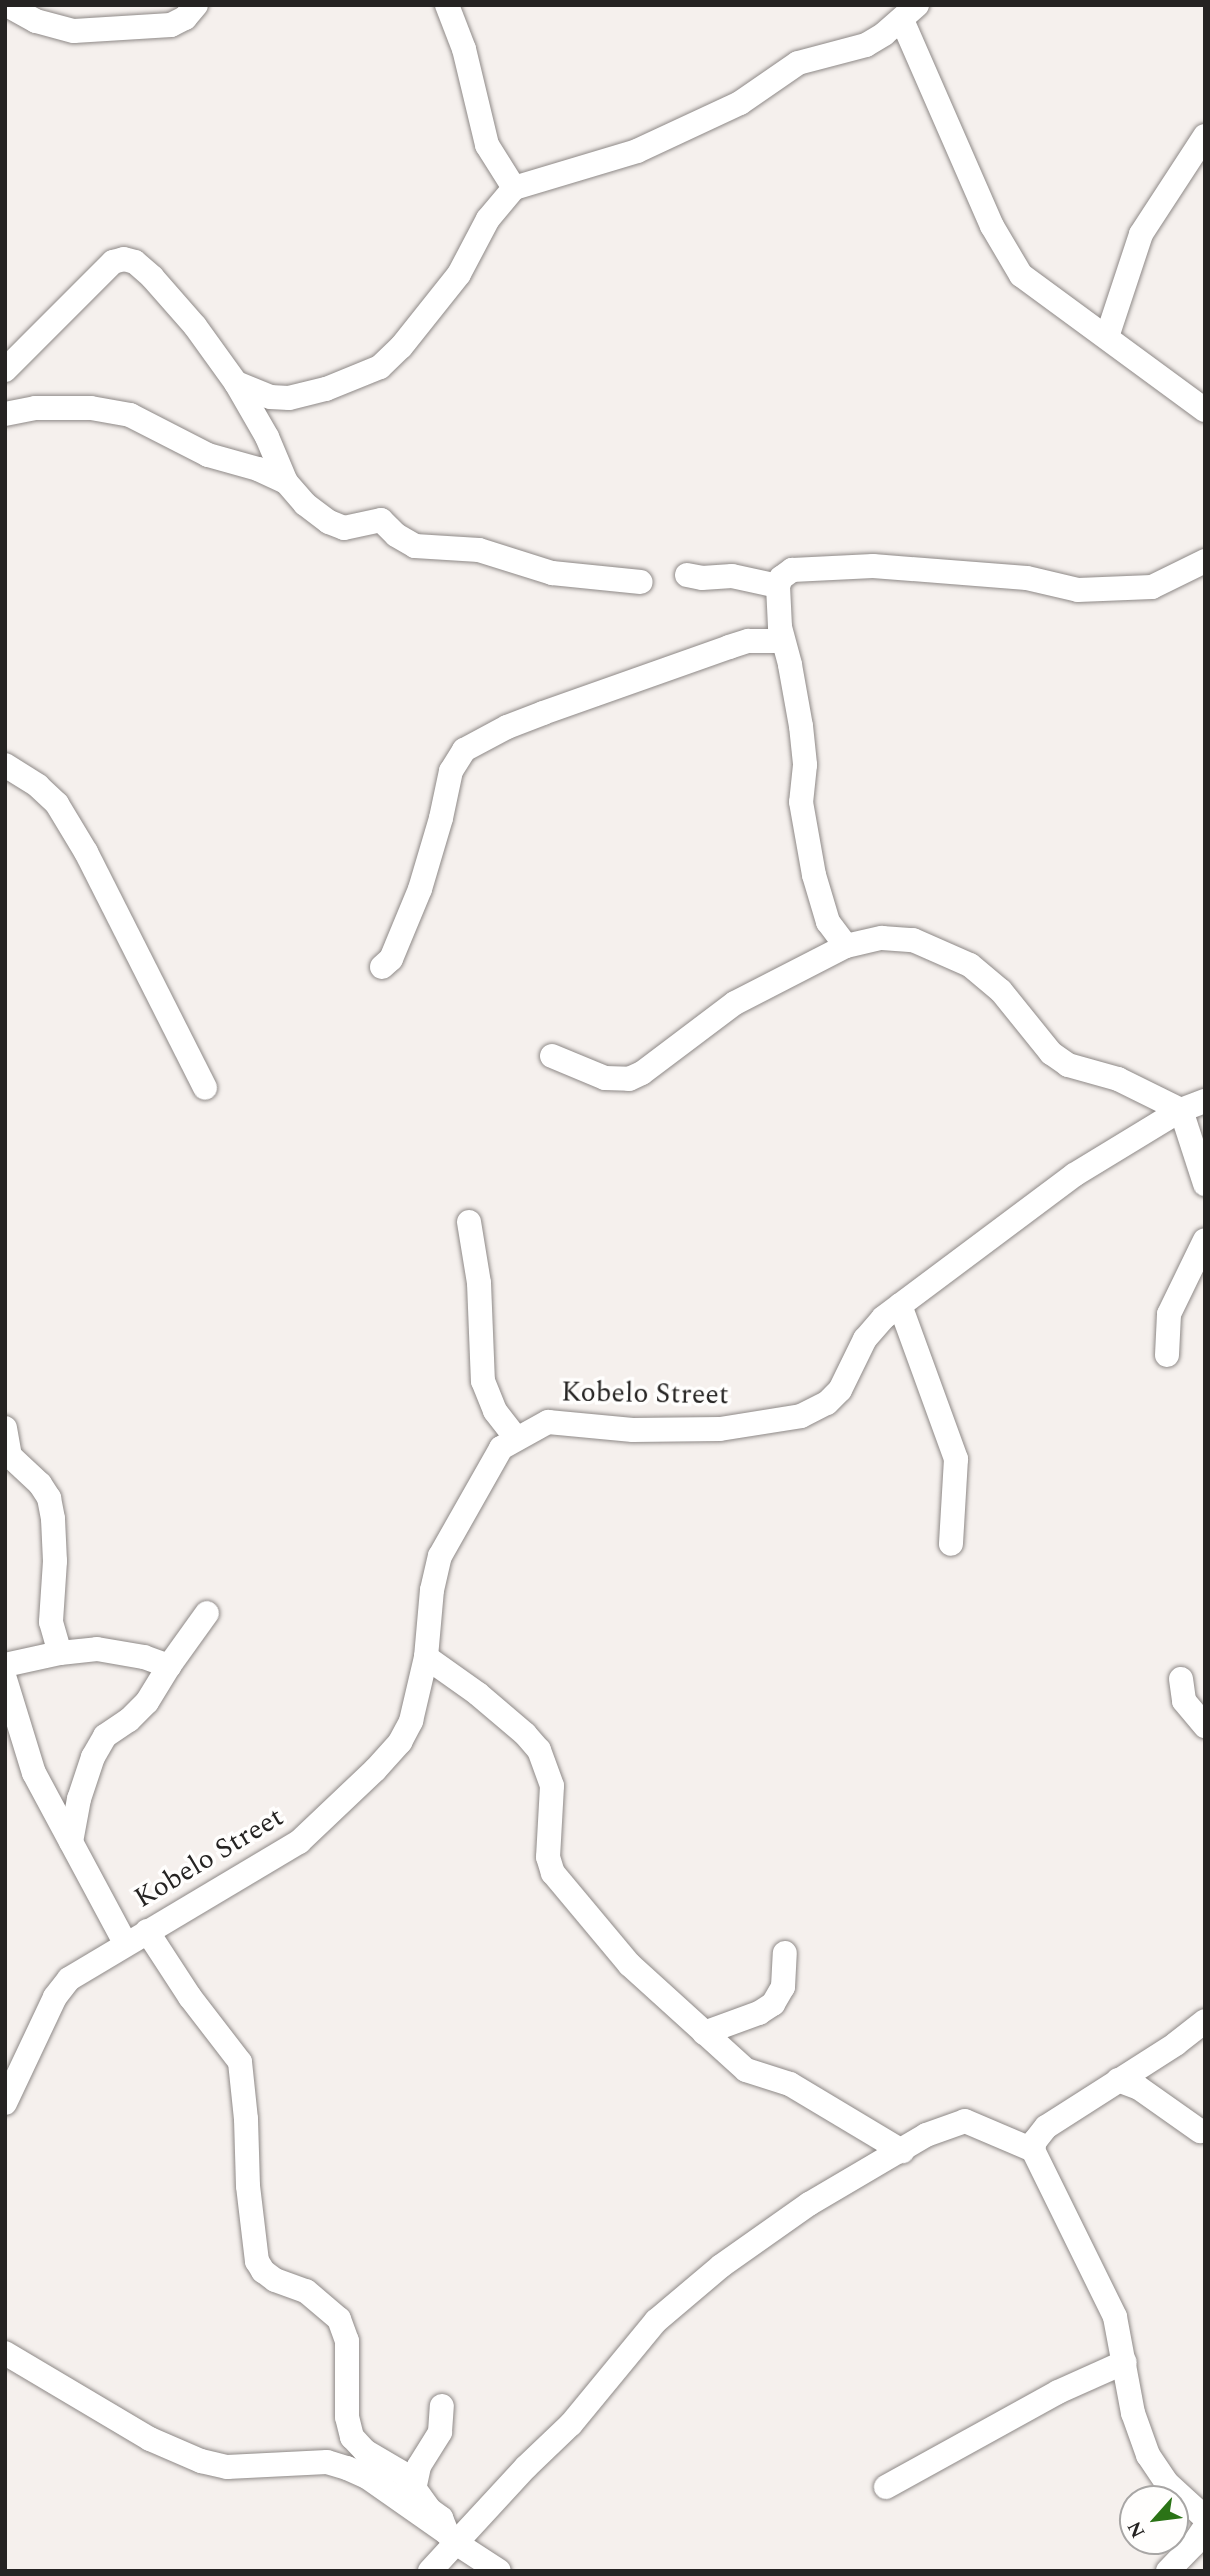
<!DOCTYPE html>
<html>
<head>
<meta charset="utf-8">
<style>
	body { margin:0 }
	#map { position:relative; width:1210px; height:2576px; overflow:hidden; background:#f5f0ed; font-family:Spectral,serif }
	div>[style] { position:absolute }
	.roads { filter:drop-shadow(0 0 2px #8e8987) drop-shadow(0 0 2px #8e8987) }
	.minor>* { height:24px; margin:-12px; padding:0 12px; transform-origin:12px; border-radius:12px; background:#fff }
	span { translate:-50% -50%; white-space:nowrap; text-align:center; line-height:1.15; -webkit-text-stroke:7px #fffefd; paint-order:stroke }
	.street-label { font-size:28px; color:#252322 }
	.frame { position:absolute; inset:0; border:7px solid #252322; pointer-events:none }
	.north { position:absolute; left:1119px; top:2485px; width:70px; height:70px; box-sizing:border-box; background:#fffefd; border:2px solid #a8a6a5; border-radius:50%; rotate:242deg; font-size:19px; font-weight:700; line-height:28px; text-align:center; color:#252322 }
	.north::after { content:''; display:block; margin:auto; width:24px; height:32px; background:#2b7316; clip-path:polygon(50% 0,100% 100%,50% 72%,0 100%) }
</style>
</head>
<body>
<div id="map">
	<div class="roads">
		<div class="minor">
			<div style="left:7px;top:5px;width:33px;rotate:29deg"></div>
			<div style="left:36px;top:21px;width:39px;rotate:15deg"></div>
			<div style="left:74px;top:31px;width:97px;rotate:-3.5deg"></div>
			<div style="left:171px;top:25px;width:16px;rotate:-27deg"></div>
			<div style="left:185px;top:18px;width:17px;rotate:-50deg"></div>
			<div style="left:447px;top:5px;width:47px;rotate:68.9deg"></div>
			<div style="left:464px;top:49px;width:99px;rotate:76.5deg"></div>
			<div style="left:487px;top:145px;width:51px;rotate:57.9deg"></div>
			<div style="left:514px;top:188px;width:128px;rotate:-16.7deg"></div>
			<div style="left:637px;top:151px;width:114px;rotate:-25deg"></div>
			<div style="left:740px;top:103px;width:70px;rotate:-34.6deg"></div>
			<div style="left:798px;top:63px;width:70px;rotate:-14.8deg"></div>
			<div style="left:866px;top:45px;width:21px;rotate:-31deg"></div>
			<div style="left:884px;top:34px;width:44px;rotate:-41.3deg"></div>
			<div style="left:902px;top:20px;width:225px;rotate:66.4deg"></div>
			<div style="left:992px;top:226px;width:57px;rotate:59.4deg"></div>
			<div style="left:1021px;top:275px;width:228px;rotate:36.3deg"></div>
			<div style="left:1107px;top:337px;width:108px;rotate:-71.7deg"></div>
			<div style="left:1141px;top:234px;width:117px;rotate:-56.9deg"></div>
			<div style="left:5px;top:370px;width:153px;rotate:-45deg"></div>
			<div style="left:113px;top:262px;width:11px;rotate:-15deg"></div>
			<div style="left:124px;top:259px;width:11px;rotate:15deg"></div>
			<div style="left:135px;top:262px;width:23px;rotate:41deg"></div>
			<div style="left:152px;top:277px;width:65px;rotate:48.7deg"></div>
			<div style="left:195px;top:326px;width:70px;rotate:54.3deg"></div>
			<div style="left:236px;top:383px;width:62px;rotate:60.1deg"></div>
			<div style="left:267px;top:437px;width:49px;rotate:67.1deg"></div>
			<div style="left:236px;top:383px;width:37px;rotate:22deg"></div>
			<div style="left:270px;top:397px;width:19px;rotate:3deg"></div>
			<div style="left:289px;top:398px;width:38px;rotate:-14deg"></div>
			<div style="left:326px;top:389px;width:58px;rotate:-22.2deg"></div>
			<div style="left:380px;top:367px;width:29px;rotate:-44deg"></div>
			<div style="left:401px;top:347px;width:93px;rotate:-51.5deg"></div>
			<div style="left:459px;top:274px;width:62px;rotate:-62.2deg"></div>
			<div style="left:488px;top:219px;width:40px;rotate:-50deg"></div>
			<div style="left:5px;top:414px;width:31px;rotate:-11deg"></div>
			<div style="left:35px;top:408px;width:56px"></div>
			<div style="left:91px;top:408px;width:40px;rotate:10deg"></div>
			<div style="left:130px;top:415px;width:88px;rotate:27.1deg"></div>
			<div style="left:208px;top:455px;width:52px;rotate:15.6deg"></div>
			<div style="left:258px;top:469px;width:31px;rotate:25deg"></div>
			<div style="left:286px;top:482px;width:29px;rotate:49deg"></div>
			<div style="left:305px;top:504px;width:30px;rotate:37deg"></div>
			<div style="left:329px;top:522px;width:16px;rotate:22deg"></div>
			<div style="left:344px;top:528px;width:38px;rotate:-12deg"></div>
			<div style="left:381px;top:520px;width:21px;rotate:45deg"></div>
			<div style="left:396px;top:535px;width:22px;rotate:30deg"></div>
			<div style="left:415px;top:546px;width:64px;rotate:3.6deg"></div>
			<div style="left:479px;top:550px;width:77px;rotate:17.5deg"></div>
			<div style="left:552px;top:573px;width:89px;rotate:5.8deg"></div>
			<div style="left:687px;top:575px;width:15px;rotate:11deg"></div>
			<div style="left:702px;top:578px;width:30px;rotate:-4deg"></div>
			<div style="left:732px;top:576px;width:47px;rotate:12.3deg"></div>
			<div style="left:778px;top:586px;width:9px;rotate:-69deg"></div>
			<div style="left:781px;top:578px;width:14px;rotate:-36deg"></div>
			<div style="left:792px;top:570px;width:81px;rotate:-2.8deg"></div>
			<div style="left:873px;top:566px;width:154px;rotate:4.5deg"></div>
			<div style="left:1027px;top:578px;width:52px;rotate:13.2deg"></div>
			<div style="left:1078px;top:590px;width:74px;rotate:-2.3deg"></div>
			<div style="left:1152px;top:587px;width:59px;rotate:-26.1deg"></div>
			<div style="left:778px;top:586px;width:41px;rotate:87.2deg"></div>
			<div style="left:780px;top:627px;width:39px;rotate:75deg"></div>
			<div style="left:790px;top:665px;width:62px;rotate:79.8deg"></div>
			<div style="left:801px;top:726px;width:39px;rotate:84deg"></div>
			<div style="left:805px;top:765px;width:37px;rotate:96deg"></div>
			<div style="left:801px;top:802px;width:74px;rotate:79.9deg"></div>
			<div style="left:814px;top:875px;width:49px;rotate:73.4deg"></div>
			<div style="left:828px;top:922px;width:30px;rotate:53deg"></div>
			<div style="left:5px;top:765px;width:39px;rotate:32deg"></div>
			<div style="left:38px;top:786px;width:26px;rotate:43deg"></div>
			<div style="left:57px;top:804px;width:56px;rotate:58.9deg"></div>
			<div style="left:86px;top:852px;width:264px;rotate:63.2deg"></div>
			<div style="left:382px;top:967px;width:12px;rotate:-42deg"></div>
			<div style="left:391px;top:959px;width:76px;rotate:-67.5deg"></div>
			<div style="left:420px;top:889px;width:74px;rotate:-73.5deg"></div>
			<div style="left:441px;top:818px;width:48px;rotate:-78deg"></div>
			<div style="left:451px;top:771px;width:25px;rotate:-58deg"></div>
			<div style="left:464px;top:750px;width:49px;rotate:-28.1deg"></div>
			<div style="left:507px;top:727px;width:39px;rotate:-21deg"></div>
			<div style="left:543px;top:713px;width:197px;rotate:-19.5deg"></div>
			<div style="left:729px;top:647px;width:20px;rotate:-18deg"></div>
			<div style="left:748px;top:641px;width:35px"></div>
			<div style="left:552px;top:1056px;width:57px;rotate:22.5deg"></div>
			<div style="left:605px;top:1078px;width:24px;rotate:2deg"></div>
			<div style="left:629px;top:1079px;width:14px;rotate:-25deg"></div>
			<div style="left:642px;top:1073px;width:116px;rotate:-37deg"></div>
			<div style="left:735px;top:1003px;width:125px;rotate:-27.2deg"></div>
			<div style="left:846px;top:946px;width:37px;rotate:-13deg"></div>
			<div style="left:882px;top:938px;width:31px;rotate:4deg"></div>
			<div style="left:913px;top:940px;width:62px;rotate:23.7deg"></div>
			<div style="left:970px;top:965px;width:40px;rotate:40deg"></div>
			<div style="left:1001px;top:991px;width:80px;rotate:51.1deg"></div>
			<div style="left:1051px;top:1053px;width:21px;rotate:35deg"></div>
			<div style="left:1068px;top:1065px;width:52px;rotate:15.6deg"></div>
			<div style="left:1118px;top:1079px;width:70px;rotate:26.2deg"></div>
			<div style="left:1181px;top:1110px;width:78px;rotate:72deg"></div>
			<div style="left:469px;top:1222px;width:62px;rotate:80.7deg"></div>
			<div style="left:479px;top:1283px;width:98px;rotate:87.7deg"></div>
			<div style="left:483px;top:1381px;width:32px;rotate:68deg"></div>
			<div style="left:495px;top:1411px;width:34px;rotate:52deg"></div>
			<div style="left:900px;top:1305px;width:164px;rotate:70deg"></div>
			<div style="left:956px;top:1459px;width:85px;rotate:93.4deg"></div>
			<div style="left:1167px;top:1355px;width:41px;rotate:-87.2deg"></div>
			<div style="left:1169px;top:1314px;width:82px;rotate:-64.1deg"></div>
			<div style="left:5px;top:1428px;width:28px;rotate:80deg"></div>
			<div style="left:10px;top:1456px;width:41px;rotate:43deg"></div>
			<div style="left:40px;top:1484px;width:17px;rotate:57deg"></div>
			<div style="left:49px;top:1498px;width:21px;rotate:79deg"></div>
			<div style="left:53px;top:1519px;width:42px;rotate:87.3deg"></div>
			<div style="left:55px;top:1561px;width:61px;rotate:93.8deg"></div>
			<div style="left:51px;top:1622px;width:32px;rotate:74deg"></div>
			<div style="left:426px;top:1657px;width:64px;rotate:35.4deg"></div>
			<div style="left:478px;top:1694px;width:62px;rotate:40.4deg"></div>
			<div style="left:525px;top:1734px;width:21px;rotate:49deg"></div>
			<div style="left:539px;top:1750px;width:38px;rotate:70deg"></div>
			<div style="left:552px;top:1786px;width:71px;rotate:93.2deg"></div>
			<div style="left:548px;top:1857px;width:17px;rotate:73deg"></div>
			<div style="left:553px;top:1873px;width:119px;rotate:50.1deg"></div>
			<div style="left:629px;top:1964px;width:158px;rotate:42.2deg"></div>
			<div style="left:746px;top:2070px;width:46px;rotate:17.7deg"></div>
			<div style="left:790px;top:2084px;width:131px;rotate:30.9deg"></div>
			<div style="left:5px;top:1665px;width:56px;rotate:-12.3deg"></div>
			<div style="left:60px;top:1653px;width:37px;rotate:-6deg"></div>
			<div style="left:97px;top:1649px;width:48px;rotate:9.7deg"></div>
			<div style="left:144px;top:1657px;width:27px;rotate:20deg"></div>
			<div style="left:5px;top:1679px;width:98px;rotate:72.9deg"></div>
			<div style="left:34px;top:1773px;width:193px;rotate:61.8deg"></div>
			<div style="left:1181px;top:1679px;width:22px;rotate:82deg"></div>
			<div style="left:1184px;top:1701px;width:33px;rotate:50deg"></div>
			<div style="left:71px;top:1842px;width:44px;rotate:-79.5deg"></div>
			<div style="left:79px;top:1799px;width:44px;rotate:-71.6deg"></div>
			<div style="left:93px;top:1757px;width:24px;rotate:-60deg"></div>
			<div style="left:105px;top:1736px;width:29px;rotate:-34deg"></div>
			<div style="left:129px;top:1720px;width:25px;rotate:-45deg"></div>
			<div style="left:147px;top:1702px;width:42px;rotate:-58.6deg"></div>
			<div style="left:169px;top:1666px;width:65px;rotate:-54.4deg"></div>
			<div style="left:147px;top:1931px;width:79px;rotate:56.9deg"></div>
			<div style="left:190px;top:1997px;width:82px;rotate:52.4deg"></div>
			<div style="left:240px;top:2062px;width:57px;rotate:84deg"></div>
			<div style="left:246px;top:2119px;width:67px;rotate:88.3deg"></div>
			<div style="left:248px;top:2186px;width:76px;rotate:83.2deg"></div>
			<div style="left:257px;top:2261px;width:12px;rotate:59deg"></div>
			<div style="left:263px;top:2271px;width:15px;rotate:37deg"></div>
			<div style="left:275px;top:2280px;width:33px;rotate:20deg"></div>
			<div style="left:306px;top:2291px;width:43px;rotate:40.3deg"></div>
			<div style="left:339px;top:2319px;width:23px;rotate:70deg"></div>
			<div style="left:347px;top:2341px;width:76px;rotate:90deg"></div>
			<div style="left:347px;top:2417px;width:21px;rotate:76deg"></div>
			<div style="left:352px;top:2437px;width:19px;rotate:47deg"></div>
			<div style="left:365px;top:2451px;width:45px;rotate:30.5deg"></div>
			<div style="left:404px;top:2474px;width:44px;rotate:54.2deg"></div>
			<div style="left:430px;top:2510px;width:14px;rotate:36deg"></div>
			<div style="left:441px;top:2518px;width:16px;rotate:68deg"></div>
			<div style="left:1205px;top:2021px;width:37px;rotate:142deg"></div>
			<div style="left:1176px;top:2044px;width:154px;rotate:147.4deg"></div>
			<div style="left:1046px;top:2127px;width:18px;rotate:128deg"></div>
			<div style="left:1035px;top:2141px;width:9px;rotate:103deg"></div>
			<div style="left:1033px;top:2150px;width:186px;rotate:63.8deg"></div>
			<div style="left:1115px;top:2317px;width:98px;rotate:79.4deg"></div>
			<div style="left:1133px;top:2413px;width:45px;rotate:70.3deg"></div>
			<div style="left:1148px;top:2455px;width:34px;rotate:56deg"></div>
			<div style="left:1167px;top:2483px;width:52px;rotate:42.6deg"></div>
			<div style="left:704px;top:2033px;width:59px;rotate:-20deg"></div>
			<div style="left:759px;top:2013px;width:17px;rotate:-33deg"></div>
			<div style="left:773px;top:2004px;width:20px;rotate:-60deg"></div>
			<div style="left:783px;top:1987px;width:34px;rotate:-87deg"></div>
			<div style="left:1118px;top:2080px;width:22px;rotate:21deg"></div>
			<div style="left:1139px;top:2088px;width:75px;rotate:35.2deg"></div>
			<div style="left:5px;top:2103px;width:117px;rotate:-64.7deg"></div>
			<div style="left:55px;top:1997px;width:23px;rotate:-52deg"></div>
			<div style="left:69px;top:1979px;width:268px;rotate:-30.8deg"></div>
			<div style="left:299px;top:1842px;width:105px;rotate:-43.5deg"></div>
			<div style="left:375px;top:1770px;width:38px;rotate:-48deg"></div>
			<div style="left:400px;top:1742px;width:24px;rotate:-62deg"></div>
			<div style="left:411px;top:1721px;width:66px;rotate:-76.8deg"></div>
			<div style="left:426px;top:1657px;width:67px;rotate:-84.9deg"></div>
			<div style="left:432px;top:1590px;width:35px;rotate:-77deg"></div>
			<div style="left:440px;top:1556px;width:124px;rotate:-60.5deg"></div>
			<div style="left:501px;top:1448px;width:54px;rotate:-29deg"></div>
			<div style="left:548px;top:1422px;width:85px;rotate:5.4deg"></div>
			<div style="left:633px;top:1430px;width:87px;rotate:-0.7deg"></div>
			<div style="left:720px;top:1429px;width:82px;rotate:-9.1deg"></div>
			<div style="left:801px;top:1416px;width:29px;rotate:-27deg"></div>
			<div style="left:827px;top:1403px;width:18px;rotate:-45deg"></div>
			<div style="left:840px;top:1390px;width:57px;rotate:-63.9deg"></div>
			<div style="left:865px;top:1339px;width:28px;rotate:-49deg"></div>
			<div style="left:883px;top:1318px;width:239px;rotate:-36.8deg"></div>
			<div style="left:1074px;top:1175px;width:125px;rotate:-31.3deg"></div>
			<div style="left:1181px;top:1110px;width:26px;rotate:-21deg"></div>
			<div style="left:5px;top:2353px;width:169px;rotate:30.7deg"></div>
			<div style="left:150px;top:2439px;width:56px;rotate:23.3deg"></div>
			<div style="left:201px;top:2461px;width:27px;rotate:13deg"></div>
			<div style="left:227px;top:2467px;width:100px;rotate:-2.9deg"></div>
			<div style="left:327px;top:2462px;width:21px;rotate:17deg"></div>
			<div style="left:347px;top:2468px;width:22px;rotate:24deg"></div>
			<div style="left:367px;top:2477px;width:98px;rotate:35deg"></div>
			<div style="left:447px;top:2533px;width:13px;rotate:48deg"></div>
			<div style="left:456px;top:2543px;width:51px;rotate:33.1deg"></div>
			<div style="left:415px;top:2485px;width:19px;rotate:-78deg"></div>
			<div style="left:419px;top:2466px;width:40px;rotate:-58deg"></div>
			<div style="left:440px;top:2432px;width:26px;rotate:-86deg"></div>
			<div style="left:886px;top:2487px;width:196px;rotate:-28.9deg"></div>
			<div style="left:1058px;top:2392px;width:73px;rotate:-24.1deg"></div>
			<div style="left:430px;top:2571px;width:142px;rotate:-47.3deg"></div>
			<div style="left:526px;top:2467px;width:62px;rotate:-43.7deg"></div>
			<div style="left:571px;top:2424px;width:134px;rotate:-50.5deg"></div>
			<div style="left:656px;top:2321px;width:85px;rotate:-40.2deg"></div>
			<div style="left:721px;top:2266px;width:108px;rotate:-35.2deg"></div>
			<div style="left:809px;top:2204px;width:136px;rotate:-30.5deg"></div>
			<div style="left:926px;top:2135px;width:41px;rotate:-19.7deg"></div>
			<div style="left:965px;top:2121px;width:74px;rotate:23.1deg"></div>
			<div style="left:1168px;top:2571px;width:36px;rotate:-46deg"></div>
			<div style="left:1193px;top:2545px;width:22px;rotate:-56deg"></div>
		</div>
	</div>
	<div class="street-label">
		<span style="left:645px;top:1394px;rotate:1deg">Kobelo Street</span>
		<span style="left:209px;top:1858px;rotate:-31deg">Kobelo Street</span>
	</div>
	<div class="frame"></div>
	<div class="north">N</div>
</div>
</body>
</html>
